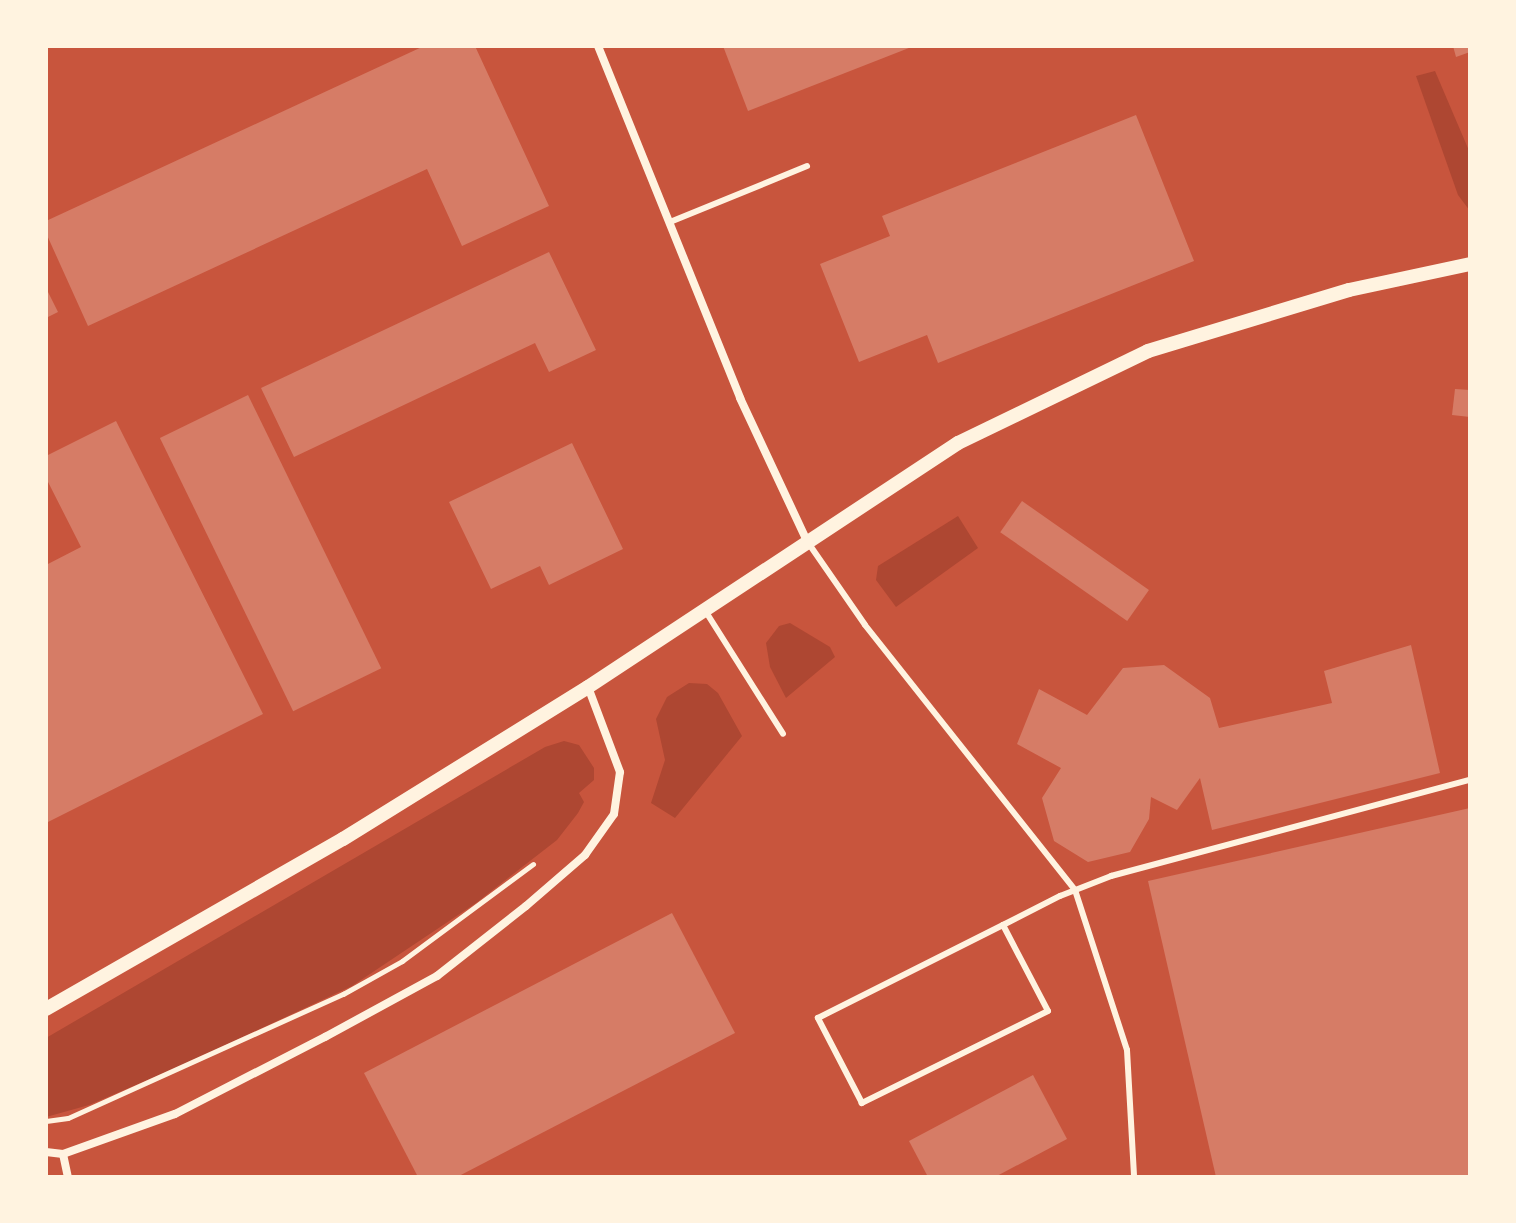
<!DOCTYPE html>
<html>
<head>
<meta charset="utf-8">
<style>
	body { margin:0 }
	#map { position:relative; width:1516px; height:1223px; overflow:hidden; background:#c8553d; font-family:"PT Sans Narrow",sans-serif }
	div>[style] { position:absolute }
	.green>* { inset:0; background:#ae4732 }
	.building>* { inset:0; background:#d67c66; transform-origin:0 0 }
	.path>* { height:5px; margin:-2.5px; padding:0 2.5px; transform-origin:2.5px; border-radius:2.5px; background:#fff3e0 }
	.service>* { height:6px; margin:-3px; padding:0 3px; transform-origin:3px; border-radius:3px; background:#fff3e0 }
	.minor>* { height:8px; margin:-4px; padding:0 4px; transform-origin:4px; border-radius:4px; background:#fff3e0 }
	.tertiary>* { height:14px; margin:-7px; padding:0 7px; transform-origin:7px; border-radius:7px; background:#fff3e0 }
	span { translate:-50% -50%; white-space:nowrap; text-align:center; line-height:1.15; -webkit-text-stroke:6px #fff3e0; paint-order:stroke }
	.frame { position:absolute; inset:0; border:48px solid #fff3e0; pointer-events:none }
</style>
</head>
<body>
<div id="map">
	<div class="green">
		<div style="clip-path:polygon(1435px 71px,1470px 153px,1470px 211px,1458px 195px,1416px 76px)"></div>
		<div style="clip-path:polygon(958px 516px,978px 548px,896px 607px,876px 580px,878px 566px)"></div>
		<div style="clip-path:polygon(790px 623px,830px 647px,835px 657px,786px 698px,770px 667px,766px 643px,779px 626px)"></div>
		<div style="clip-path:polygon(689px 683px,707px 684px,718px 693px,742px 736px,675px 818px,651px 803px,665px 760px,656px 719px,667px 697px)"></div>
		<div style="clip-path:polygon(564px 741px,579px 745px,594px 768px,594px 780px,579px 793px,584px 802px,578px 813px,557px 840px,476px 903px,352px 986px,185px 1064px,89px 1105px,46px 1117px,46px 1038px,545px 747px)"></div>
	</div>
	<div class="building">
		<div style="clip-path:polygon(424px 46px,475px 46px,549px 206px,462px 246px,427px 169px,88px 326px,46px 233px,46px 221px)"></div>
		<div style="clip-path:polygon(723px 46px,914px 46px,748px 111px)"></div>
		<div style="clip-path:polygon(1453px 46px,1470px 46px,1470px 52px,1456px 57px)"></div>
		<div style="clip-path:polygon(1136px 115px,1194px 261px,938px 363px,927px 335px,859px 362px,820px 264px,890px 236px,882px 216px)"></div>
		<div style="clip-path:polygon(549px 252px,596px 350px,549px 372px,535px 343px,294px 457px,261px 388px)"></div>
		<div style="clip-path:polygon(46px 288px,58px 312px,46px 318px)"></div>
		<div style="clip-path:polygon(1455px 389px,1470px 390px,1470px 417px,1452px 415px)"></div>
		<div style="left:248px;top:395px;width:304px;height:98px;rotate:64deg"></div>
		<div style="clip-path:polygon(116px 421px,263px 714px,46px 823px,46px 565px,81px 547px,46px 478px,46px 456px)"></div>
		<div style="clip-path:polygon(572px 443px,623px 549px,549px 585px,540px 566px,491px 589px,449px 502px)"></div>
		<div style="left:1022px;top:501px;width:155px;height:38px;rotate:35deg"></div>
		<div style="clip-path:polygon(1411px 645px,1440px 773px,1212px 830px,1200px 778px,1177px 810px,1151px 797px,1149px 819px,1130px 852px,1088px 862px,1054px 841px,1042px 798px,1061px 768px,1017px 744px,1039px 689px,1087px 715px,1123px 668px,1164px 665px,1210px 698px,1219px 728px,1332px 703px,1324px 671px)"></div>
		<div style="clip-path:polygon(1470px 808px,1470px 1177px,1216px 1177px,1148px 881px)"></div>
		<div style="clip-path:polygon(672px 913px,735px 1033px,457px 1177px,418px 1177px,364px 1073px)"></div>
		<div style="clip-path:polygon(1033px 1075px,1067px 1139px,995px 1177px,928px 1177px,909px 1141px)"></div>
	</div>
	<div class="path">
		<div style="left:46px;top:1121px;width:22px;rotate:-8deg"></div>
		<div style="left:68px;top:1118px;width:302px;rotate:-24.3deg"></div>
		<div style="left:343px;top:994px;width:68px;rotate:-29.2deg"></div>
		<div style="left:402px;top:961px;width:163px;rotate:-36.5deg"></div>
	</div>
	<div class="service">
		<div style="left:670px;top:222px;width:148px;rotate:-22.2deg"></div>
		<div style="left:809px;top:544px;width:98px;rotate:55.3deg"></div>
		<div style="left:865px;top:625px;width:338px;rotate:51.6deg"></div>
		<div style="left:1075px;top:890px;width:168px;rotate:72deg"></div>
		<div style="left:1127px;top:1050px;width:127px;rotate:86.8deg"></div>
		<div style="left:706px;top:612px;width:144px;rotate:57.7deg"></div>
		<div style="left:1003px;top:925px;width:97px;rotate:62.4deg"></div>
		<div style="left:1048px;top:1011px;width:208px;rotate:153.7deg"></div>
		<div style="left:862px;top:1103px;width:96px;rotate:-117.4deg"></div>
		<div style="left:818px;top:1018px;width:207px;rotate:-26.7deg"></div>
		<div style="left:1003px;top:925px;width:64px;rotate:-27deg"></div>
		<div style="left:1060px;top:896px;width:55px;rotate:-21.4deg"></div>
		<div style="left:1111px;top:876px;width:372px;rotate:-15deg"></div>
	</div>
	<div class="minor">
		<div style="left:598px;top:46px;width:380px;rotate:68deg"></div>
		<div style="left:740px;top:398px;width:158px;rotate:64.9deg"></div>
		<div style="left:46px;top:1152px;width:17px;rotate:7deg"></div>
		<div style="left:63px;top:1154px;width:119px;rotate:-19.7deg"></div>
		<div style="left:175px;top:1114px;width:169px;rotate:-27.2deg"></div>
		<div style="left:325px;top:1037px;width:128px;rotate:-28.6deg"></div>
		<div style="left:437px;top:976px;width:113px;rotate:-38.2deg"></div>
		<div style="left:526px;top:906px;width:78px;rotate:-40.8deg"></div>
		<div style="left:585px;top:855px;width:50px;rotate:-54.7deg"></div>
		<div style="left:614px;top:814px;width:42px;rotate:-81.9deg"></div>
		<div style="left:620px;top:772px;width:91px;rotate:-110.6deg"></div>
		<div style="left:63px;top:1154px;width:24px;rotate:78deg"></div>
	</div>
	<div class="tertiary">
		<div style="left:46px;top:1009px;width:342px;rotate:-29.8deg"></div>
		<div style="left:343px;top:839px;width:288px;rotate:-31.8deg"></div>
		<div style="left:588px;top:687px;width:443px;rotate:-33.4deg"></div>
		<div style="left:958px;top:443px;width:211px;rotate:-25.8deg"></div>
		<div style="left:1148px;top:351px;width:210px;rotate:-16.9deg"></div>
		<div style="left:1349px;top:290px;width:124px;rotate:-12.1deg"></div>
	</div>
	<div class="frame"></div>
</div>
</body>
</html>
